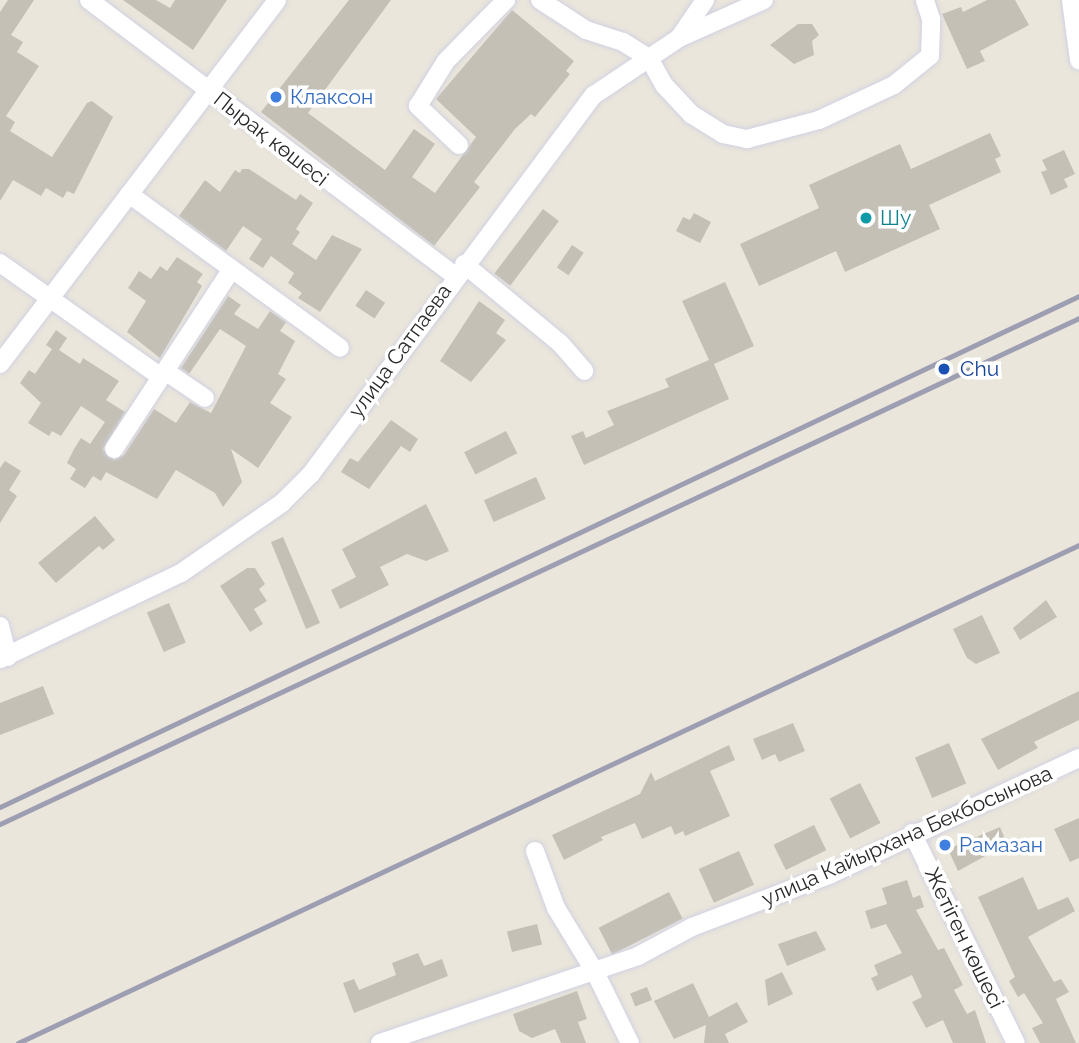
<!DOCTYPE html>
<html>
<head>
<meta charset="utf-8">
<style>
	body { margin:0 }
	#map { position:relative; width:1079px; height:1043px; overflow:hidden; background:#ebe6db; font-family:Raleway,sans-serif }
	div>[style] { position:absolute }
	.building>* { inset:0; background:#c4c0b6; transform-origin:0 0 }
	.roads { filter:drop-shadow(0 0 2px #d0d1e2) drop-shadow(0 0 2px #d0d1e2) }
	.minor>* { height:18px; margin:-9px; padding:0 9px; transform-origin:9px; border-radius:9px; background:#fff }
	.rail>* { height:4.5px; margin:-2.25px; padding:0 2.25px; transform-origin:2.25px; border-radius:2.25px; background:#9e9eb3 }
	.dots>* { width:19px; height:19px; translate:-50% -50%; box-sizing:border-box; border:4px solid #fff; border-radius:50% }
	span { translate:-50% -50%; white-space:nowrap; text-align:center; line-height:1.15; -webkit-text-stroke:7px #fff; paint-order:stroke }
	.shop-label { font-size:21px; color:#366cbe }
	.left { translate:0 -50%; text-align:left }
	.street-label { font-size:21px; color:#292929 }
	.culture-label { font-size:21px; color:#0d838f }
	.transit-label { font-size:21px; color:#164399 }
</style>
</head>
<body>
<div id="map">
	<div class="building">
		<div style="clip-path:polygon(8px 0,34px 0,11px 35px,23px 42px,17px 52px,39px 66px,6px 116px,15px 122px,10px 131px,52px 157px,87px 103px,92px 101px,113px 117px,74px 194px,67px 191px,63px 198px,46px 188px,41px 196px,13px 180px,0 201px,0 12px)"></div>
		<div style="clip-path:polygon(123px 0,156px 0,170px 8px,175px 0,227px 0,193px 50px)"></div>
		<div style="clip-path:polygon(349px 0,391px 0,308px 113px,385px 170px,414px 129px,435px 144px,412px 177px,435px 193px,476px 137px,436px 99px,512px 10px,574px 61px,566px 71px,570px 74px,535px 117px,531px 114px,515px 129px,474px 182px,480px 187px,434px 246px,261px 112px)"></div>
		<div style="clip-path:polygon(987px 0,1015px 0,1029px 25px,980px 51px,985px 61px,967px 69px,942px 14px,961px 7px,963px 12px)"></div>
		<div style="clip-path:polygon(798px 24px,812px 24px,819px 35px,812px 41px,814px 55px,794px 64px,770px 45px)"></div>
		<div style="clip-path:polygon(990px 133px,1001px 156px,995px 159px,1001px 172px,929px 205px,940px 229px,845px 272px,836px 251px,759px 286px,740px 244px,819px 208px,809px 185px,900px 144px,911px 169px)"></div>
		<div style="clip-path:polygon(1064px 150px,1075px 174px,1064px 179px,1068px 187px,1051px 195px,1041px 172px,1047px 170px,1042px 160px)"></div>
		<div style="clip-path:polygon(242px 169px,249px 169px,296px 200px,300px 194px,313px 203px,296px 229px,300px 232px,292px 244px,316px 260px,332px 235px,362px 249px,320px 312px,298px 298px,302px 293px,288px 283px,294px 273px,271px 256px,263px 268px,249px 259px,262px 239px,243px 226px,226px 251px,179px 216px,205px 180px,220px 192px,235px 170px,240px 173px)"></div>
		<div style="left:543px;top:209px;width:20px;height:81px;rotate:37deg"></div>
		<div style="clip-path:polygon(694px 213px,711px 222px,700px 243px,676px 231px,683px 217px,690px 220px)"></div>
		<div style="left:572px;top:245px;width:14px;height:27px;rotate:34deg"></div>
		<div style="clip-path:polygon(177px 257px,203px 274px,197px 282px,202px 286px,160px 358px,127px 332px,146px 301px,128px 288px,139px 271px,151px 279px,160px 266px,167px 271px)"></div>
		<div style="clip-path:polygon(725px 282px,754px 346px,714px 364px,729px 399px,584px 465px,571px 436px,583px 431px,586px 438px,614px 425px,607px 411px,669px 387px,665px 379px,709px 360px,682px 301px)"></div>
		<div style="left:366px;top:290px;width:23px;height:19px;rotate:34deg"></div>
		<div style="clip-path:polygon(228px 296px,241px 305px,234px 314px,258px 329px,270px 311px,286px 322px,280px 331px,295px 341px,278px 374px,286px 379px,270px 403px,292px 417px,258px 468px,231px 449px,242px 482px,223px 507px,215px 493px,176px 470px,157px 499px,106px 472px,101px 481px,93px 476px,85px 488px,70px 479px,76px 469px,67px 463px,74px 449px,81px 438px,90px 444px,105px 422px,81px 406px,61px 436px,52px 431px,49px 436px,28px 423px,41px 403px,20px 383px,29px 370px,35px 374px,52px 349px,46px 345px,56px 330px,67px 338px,59px 350px,80px 364px,83px 358px,119px 381px,106px 400px,125px 412px,103px 449px,114px 460px,124px 455px,154px 409px,176px 423px,190px 402px,211px 413px,246px 346px,220px 329px,189px 374px,181px 368px)"></div>
		<div style="clip-path:polygon(479px 301px,505px 320px,496px 333px,506px 340px,471px 382px,440px 361px)"></div>
		<div style="clip-path:polygon(391px 420px,418px 439px,410px 452px,401px 446px,369px 489px,341px 472px,350px 458px,358px 462px)"></div>
		<div style="left:506px;top:431px;width:25px;height:47px;rotate:63deg"></div>
		<div style="clip-path:polygon(5px 461px,21px 471px,9px 490px,17px 496px,0 523px,0 468px)"></div>
		<div style="left:536px;top:477px;width:24px;height:57px;rotate:66deg"></div>
		<div style="clip-path:polygon(426px 504px,449px 551px,426px 561px,407px 554px,380px 567px,389px 585px,340px 609px,331px 590px,356px 577px,342px 549px)"></div>
		<div style="clip-path:polygon(95px 516px,115px 540px,103px 550px,99px 546px,56px 583px,38px 563px)"></div>
		<div style="clip-path:polygon(283px 537px,320px 623px,306px 629px,271px 542px)"></div>
		<div style="clip-path:polygon(247px 568px,255px 568px,265px 584px,259px 589px,267px 601px,254px 609px,263px 624px,250px 632px,220px 586px)"></div>
		<div style="clip-path:polygon(1046px 600px,1057px 617px,1020px 640px,1013px 628px)"></div>
		<div style="left:169px;top:603px;width:43px;height:24px;rotate:67deg"></div>
		<div style="clip-path:polygon(982px 615px,1000px 653px,976px 664px,967px 658px,953px 629px)"></div>
		<div style="clip-path:polygon(43px 686px,54px 714px,0 735px,0 703px)"></div>
		<div style="clip-path:polygon(1079px 691px,1079px 720px,1034px 742px,1038px 748px,998px 770px,981px 739px)"></div>
		<div style="clip-path:polygon(793px 723px,805px 751px,779px 762px,775px 754px,762px 760px,753px 739px)"></div>
		<div style="left:949px;top:743px;width:44px;height:37px;rotate:67deg"></div>
		<div style="clip-path:polygon(729px 745px,735px 760px,710px 771px,730px 816px,685px 836px,683px 831px,675px 835px,671px 826px,642px 839px,635px 823px,601px 837px,603px 840px,564px 860px,552px 835px,640px 794px,651px 772px,655px 781px)"></div>
		<div style="left:860px;top:783px;width:45px;height:34px;rotate:63deg"></div>
		<div style="clip-path:polygon(1079px 818px,1079px 858px,1070px 862px,1054px 829px)"></div>
		<div style="left:814px;top:825px;width:28px;height:45px;rotate:64deg"></div>
		<div style="clip-path:polygon(1000px 827px,1007px 844px,958px 871px,948px 849px)"></div>
		<div style="left:739px;top:851px;width:37px;height:44px;rotate:66deg"></div>
		<div style="clip-path:polygon(1023px 877px,1038px 910px,1068px 897px,1075px 911px,1028px 937px,1054px 982px,1061px 979px,1069px 992px,1056px 999px,1076px 1043px,1040px 1043px,1032px 1028px,1043px 1023px,1024px 993px,1018px 997px,1009px 981px,1015px 977px,978px 897px)"></div>
		<div style="clip-path:polygon(907px 880px,913px 898px,920px 895px,924px 907px,916px 910px,938px 950px,944px 948px,963px 985px,954px 990px,967px 1014px,975px 1010px,986px 1043px,953px 1043px,943px 1020px,926px 1028px,912px 1002px,922px 997px,912px 975px,877px 991px,871px 978px,878px 975px,874px 965px,902px 953px,886px 924px,871px 929px,865px 911px,887px 904px,882px 888px)"></div>
		<div style="left:669px;top:892px;width:30px;height:79px;rotate:63deg"></div>
		<div style="left:537px;top:924px;width:21px;height:31px;rotate:76deg"></div>
		<div style="clip-path:polygon(816px 931px,826px 950px,787px 966px,778px 944px)"></div>
		<div style="clip-path:polygon(418px 953px,424px 966px,442px 959px,448px 976px,354px 1013px,343px 983px,354px 979px,359px 990px,396px 975px,392px 963px)"></div>
		<div style="clip-path:polygon(782px 972px,793px 994px,768px 1006px,765px 980px)"></div>
		<div style="clip-path:polygon(693px 983px,709px 1017px,737px 1002px,748px 1022px,725px 1034px,729px 1043px,704px 1043px,706px 1025px,674px 1039px,654px 1001px)"></div>
		<div style="left:647px;top:987px;width:14px;height:18px;rotate:69deg"></div>
		<div style="clip-path:polygon(577px 991px,587px 1019px,578px 1022px,586px 1043px,561px 1043px,555px 1029px,532px 1038px,519px 1031px,513px 1014px)"></div>
	</div>
	<div class="roads">
		<div class="minor">
			<div style="left:89px;top:0;width:458px;rotate:37deg"></div>
			<div style="left:540px;top:0;width:55px;rotate:33.1deg"></div>
			<div style="left:586px;top:30px;width:39px;rotate:18deg"></div>
			<div style="left:623px;top:42px;width:31px;rotate:32deg"></div>
			<div style="left:649px;top:58px;width:31px;rotate:61deg"></div>
			<div style="left:664px;top:85px;width:40px;rotate:47deg"></div>
			<div style="left:691px;top:114px;width:38px;rotate:32deg"></div>
			<div style="left:723px;top:134px;width:25px;rotate:12deg"></div>
			<div style="left:747px;top:139px;width:74px;rotate:-14.8deg"></div>
			<div style="left:819px;top:120px;width:83px;rotate:-25deg"></div>
			<div style="left:894px;top:85px;width:46px;rotate:-38.9deg"></div>
			<div style="left:930px;top:56px;width:37px;rotate:-88deg"></div>
			<div style="left:931px;top:19px;width:20px;rotate:-108deg"></div>
			<div style="left:1071px;top:0;width:61px;rotate:82.4deg"></div>
			<div style="left:679px;top:38px;width:46px;rotate:-55.6deg"></div>
			<div style="left:459px;top:145px;width:57px;rotate:-136.4deg"></div>
			<div style="left:418px;top:106px;width:53px;rotate:-58.1deg"></div>
			<div style="left:446px;top:61px;width:86px;rotate:-45.5deg"></div>
			<div style="left:129px;top:194px;width:261px;rotate:36.1deg"></div>
			<div style="left:0;top:263px;width:197px;rotate:35.3deg"></div>
			<div style="left:464px;top:264px;width:124px;rotate:39.5deg"></div>
			<div style="left:560px;top:343px;width:37px;rotate:49deg"></div>
			<div style="left:0;top:364px;width:457px;rotate:-52.7deg"></div>
			<div style="left:165px;top:371px;width:48px;rotate:34deg"></div>
			<div style="left:114px;top:449px;width:215px;rotate:-56.8deg"></div>
			<div style="left:0;top:626px;width:32px;rotate:76deg"></div>
			<div style="left:0;top:659px;width:200px;rotate:-25.4deg"></div>
			<div style="left:181px;top:573px;width:123px;rotate:-34.7deg"></div>
			<div style="left:282px;top:503px;width:41px;rotate:-45deg"></div>
			<div style="left:311px;top:474px;width:473px;rotate:-53.3deg"></div>
			<div style="left:594px;top:95px;width:102px;rotate:-33.8deg"></div>
			<div style="left:679px;top:38px;width:93px;rotate:-24.1deg"></div>
			<div style="left:912px;top:833px;width:234px;rotate:63.7deg"></div>
			<div style="left:535px;top:851px;width:61px;rotate:69.8deg"></div>
			<div style="left:556px;top:908px;width:75px;rotate:58.6deg"></div>
			<div style="left:595px;top:972px;width:79px;rotate:63.8deg"></div>
			<div style="left:380px;top:1043px;width:272px;rotate:-18.6deg"></div>
			<div style="left:638px;top:956px;width:61px;rotate:-28.2deg"></div>
			<div style="left:692px;top:927px;width:147px;rotate:-20.8deg"></div>
			<div style="left:829px;top:875px;width:276px;rotate:-25.1deg"></div>
		</div>
	</div>
	<div class="rail">
		<div style="left:0;top:807px;width:1194px;rotate:-25.34deg"></div>
		<div style="left:0;top:824px;width:1192px;rotate:-25.12deg"></div>
		<div style="left:18px;top:1043px;width:1172px;rotate:-25.14deg"></div>
	</div>
	<div class="dots">
		<div style="left:276px;top:97px;background:#3f7fe0"></div>
		<div style="left:866px;top:218px;background:#0f9aa8"></div>
		<div style="left:944px;top:369px;background:#1a4fb4"></div>
		<div style="left:945px;top:845px;background:#3f7fe0"></div>
	</div>
	<div class="shop-label">
		<span class="left" style="left:290px;top:97px">Клаксон</span>
		<span class="left" style="left:959px;top:845px">Рамазан</span>
	</div>
	<div class="street-label">
		<span style="left:271px;top:139px;rotate:38deg">Пырақ көшесі</span>
		<span style="left:400px;top:351px;rotate:-54deg">улица Сатпаева</span>
		<span style="left:907px;top:836px;rotate:-24deg">улица Кайырхана Бекбосынова</span>
		<span style="left:964px;top:938px;rotate:64deg">Жетіген көшесі</span>
	</div>
	<div class="culture-label">
		<span class="left" style="left:880px;top:218px">Шу</span>
	</div>
	<div class="transit-label">
		<span class="left" style="left:960px;top:369px">Chu</span>
	</div>
</div>
</body>
</html>
